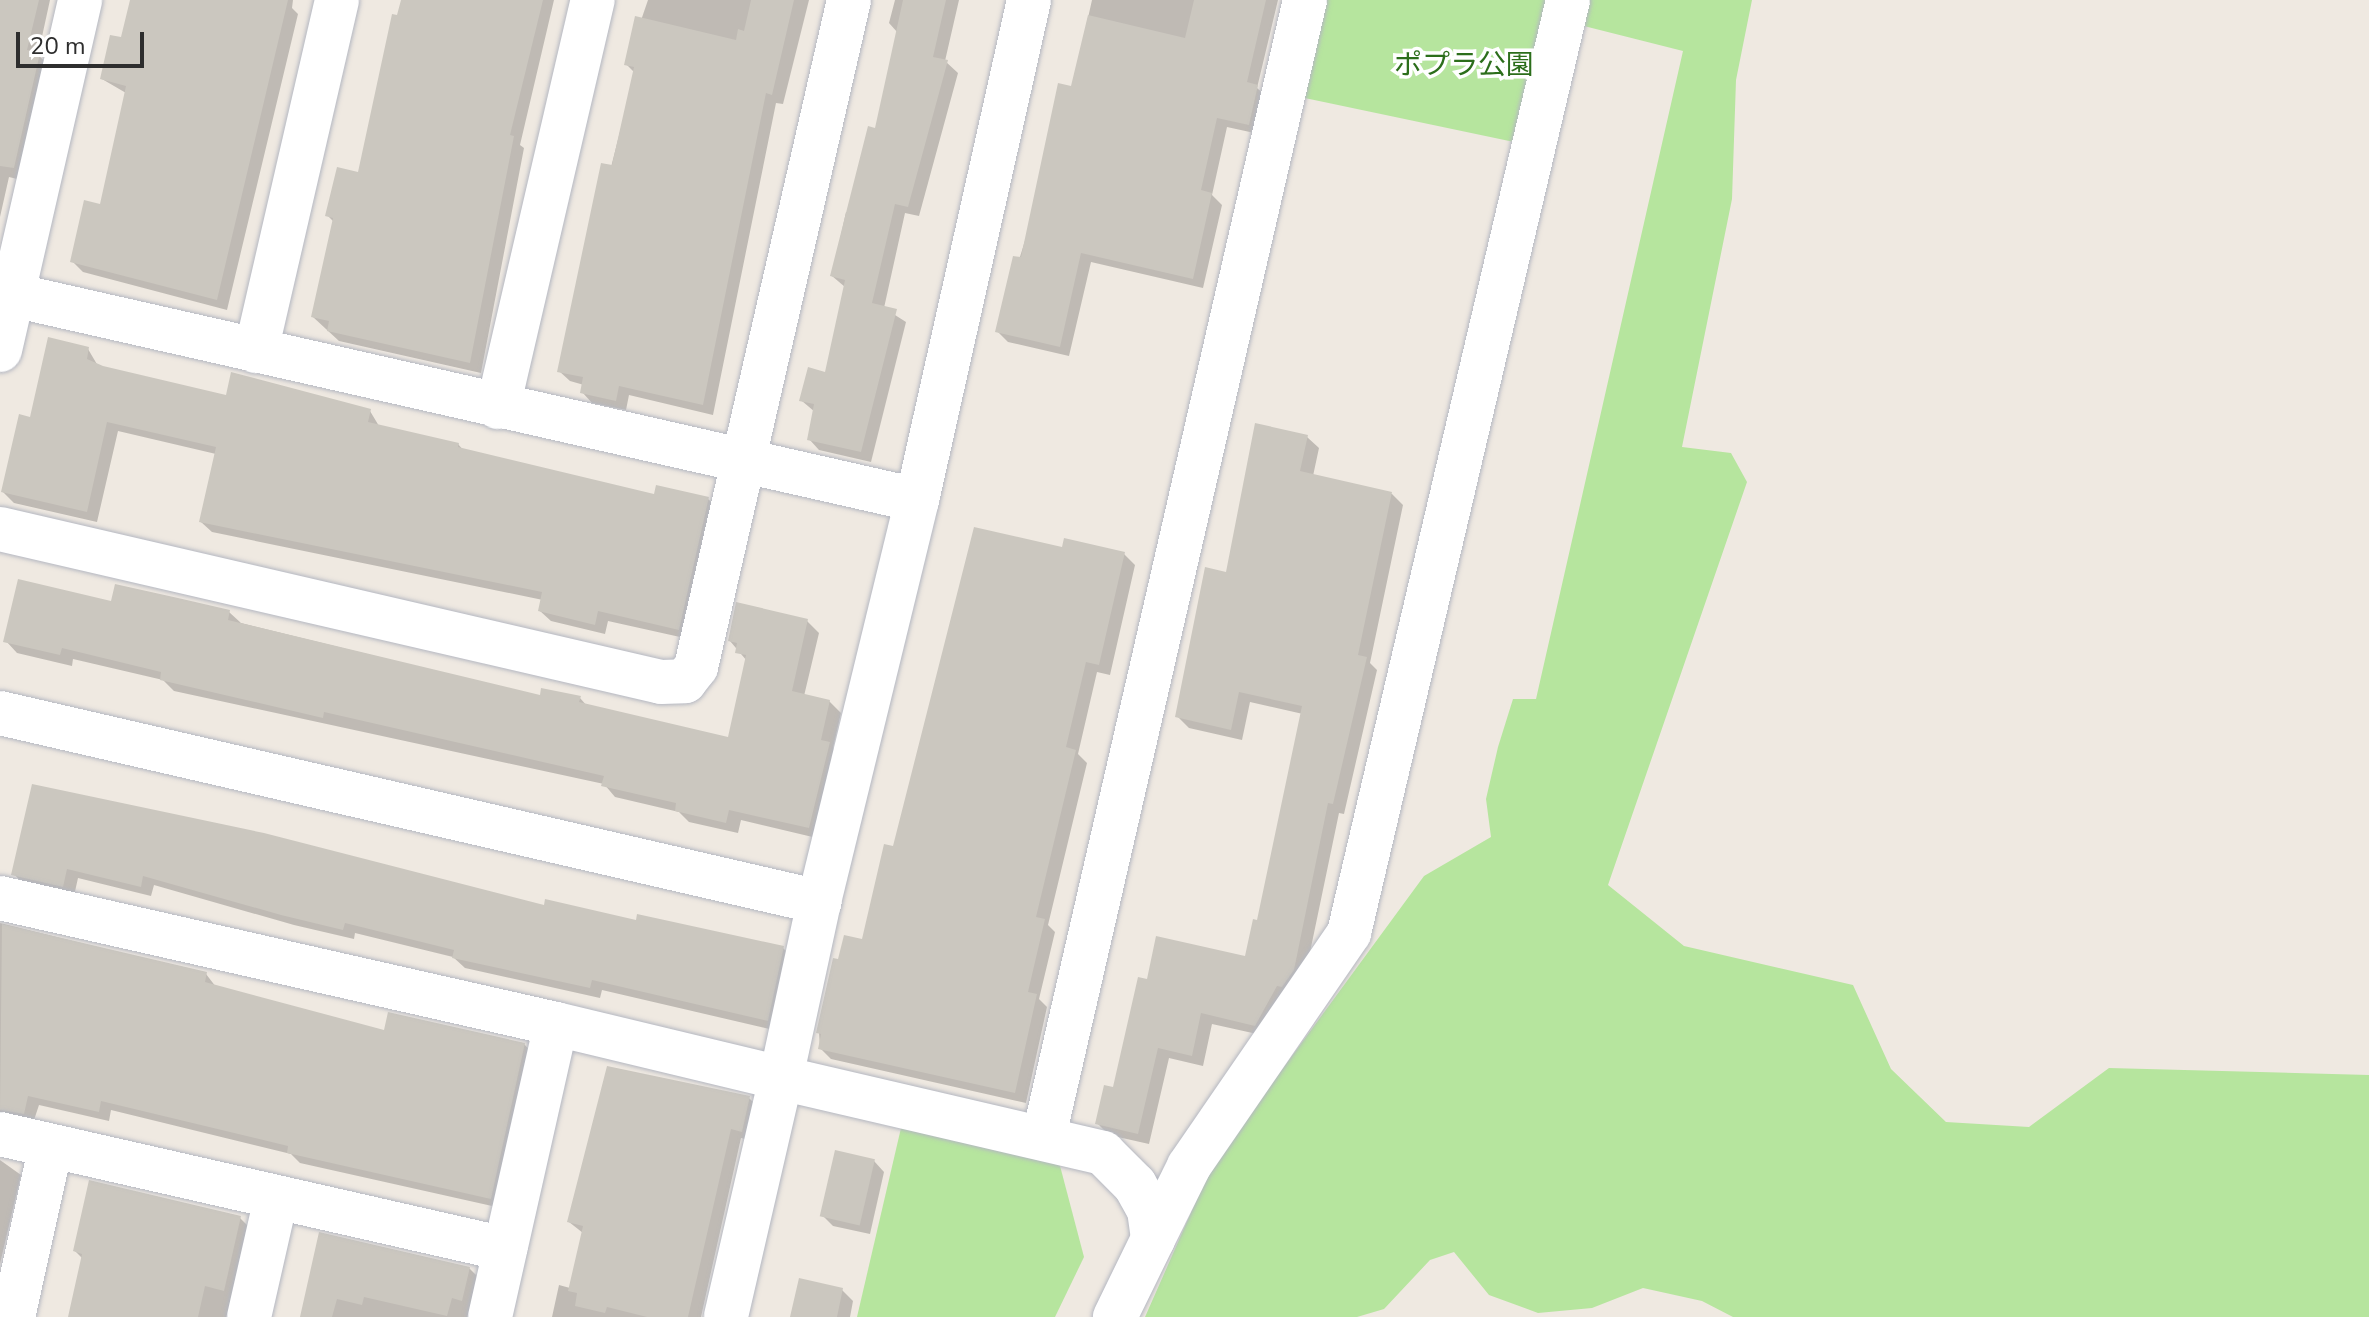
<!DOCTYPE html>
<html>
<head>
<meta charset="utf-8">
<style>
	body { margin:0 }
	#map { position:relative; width:2369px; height:1317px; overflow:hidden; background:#efe9e1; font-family:"Nunito Sans","Noto Sans JP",sans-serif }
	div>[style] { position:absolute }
	.green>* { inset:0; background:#b6e59e }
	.shadow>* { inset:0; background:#0003 }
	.building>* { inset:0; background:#cbc7bf; transform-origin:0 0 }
	.roads { filter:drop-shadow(0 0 2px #b4b7c1) drop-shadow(0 0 2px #b4b7c1) }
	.street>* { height:44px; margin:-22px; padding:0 22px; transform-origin:22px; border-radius:22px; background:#fff }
	.secondary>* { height:44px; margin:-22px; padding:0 22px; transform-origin:22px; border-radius:22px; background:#fff }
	span { translate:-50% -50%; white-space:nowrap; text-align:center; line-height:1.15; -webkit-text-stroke:7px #fff; paint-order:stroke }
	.park-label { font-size:28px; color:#2c6e1b }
	.scale { position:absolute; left:16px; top:32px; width:128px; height:36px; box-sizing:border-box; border:4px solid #2e2e2e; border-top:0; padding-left:10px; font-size:24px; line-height:28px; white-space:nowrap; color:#2e2e2e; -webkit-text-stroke:6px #fff; paint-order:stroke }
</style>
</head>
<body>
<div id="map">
	<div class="green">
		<div style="clip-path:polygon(1322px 0,1547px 0,1514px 142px,1300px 97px)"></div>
		<div style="clip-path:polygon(1586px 0,1752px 0,1736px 80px,1732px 199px,1682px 447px,1731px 453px,1747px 482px,1608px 885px,1684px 946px,1853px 985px,1891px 1069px,1946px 1122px,2029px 1127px,2109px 1068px,2369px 1075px,2369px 1317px,1733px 1317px,1702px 1301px,1643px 1288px,1592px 1308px,1538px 1313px,1489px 1295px,1454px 1252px,1430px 1260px,1384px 1309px,1357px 1317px,1145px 1317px,1212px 1165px,1424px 876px,1491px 837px,1486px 799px,1498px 747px,1513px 699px,1536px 699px,1683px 51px,1580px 25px)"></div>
		<div style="clip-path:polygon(901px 1128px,1059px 1162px,1084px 1257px,1055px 1317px,857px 1317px)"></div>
	</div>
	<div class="shadow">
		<div style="clip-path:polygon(0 0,50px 0,38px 55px,49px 65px,25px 181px,9px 177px,0 217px)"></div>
		<div style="clip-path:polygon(132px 0,293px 0,292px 8px,298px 14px,227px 310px,83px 272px,72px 261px,101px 206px,126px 93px,102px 79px,123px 40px)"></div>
		<div style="clip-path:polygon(403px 0,554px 0,520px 145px,524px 148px,481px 373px,339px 341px,313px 317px,334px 222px,328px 216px,360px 175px)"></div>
		<div style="clip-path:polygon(648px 0,809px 0,783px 104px,776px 103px,713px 415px,629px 395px,626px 410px,592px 403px,582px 392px,584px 385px,570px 381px,559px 371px,635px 73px,626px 64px)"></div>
		<div style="clip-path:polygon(895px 0,959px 0,945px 61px,958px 73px,919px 216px,905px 213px,884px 308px,906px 322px,871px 462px,819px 450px,809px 439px,815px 412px,802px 401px,826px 374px,845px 287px,832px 276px,846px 212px,850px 213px,877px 130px,898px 33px,889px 23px)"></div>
		<div style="clip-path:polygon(1092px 0,1278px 0,1257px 88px,1267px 97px,1259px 134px,1227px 127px,1212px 195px,1222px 205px,1203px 288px,1091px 262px,1069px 356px,1008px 342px,997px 331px,1072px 89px)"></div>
		<div style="clip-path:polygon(88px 349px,98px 366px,228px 397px,370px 411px,379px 426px,458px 444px,464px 451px,656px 496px,708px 499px,719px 509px,689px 639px,608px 621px,605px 634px,551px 621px,540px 611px,543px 600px,212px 532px,201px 522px,216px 454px,118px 431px,97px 522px,14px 503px,3px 492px,31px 419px)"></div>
		<div style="clip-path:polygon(1307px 437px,1319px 448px,1313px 476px,1392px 494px,1403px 505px,1370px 663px,1377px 670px,1344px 814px,1339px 813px,1304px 981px,1266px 1036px,1212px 1024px,1203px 1066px,1169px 1058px,1149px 1144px,1109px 1135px,1097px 1123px,1114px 1090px,1148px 981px,1246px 958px,1259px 922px,1303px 714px,1250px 702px,1242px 740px,1189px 728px,1177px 716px,1227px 575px)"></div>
		<div style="clip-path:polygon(1064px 550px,1124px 554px,1135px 565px,1110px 675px,1097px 672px,1078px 754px,1087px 763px,1048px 925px,1055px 932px,1039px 999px,1047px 1007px,1026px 1103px,831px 1059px,820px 1048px,819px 1032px,840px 961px,863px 941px,895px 849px)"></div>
		<div style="clip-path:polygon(113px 604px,229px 612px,241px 623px,541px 697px,580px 698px,587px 706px,729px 739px,747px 661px,730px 641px,807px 621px,819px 633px,804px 696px,829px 701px,841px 713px,833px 748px,840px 755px,821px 839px,741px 820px,738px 833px,689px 822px,679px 812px,615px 797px,604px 784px,174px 691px,163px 680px,73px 659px,72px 666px,17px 653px,6px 641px)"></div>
		<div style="clip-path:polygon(33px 786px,546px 907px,783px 948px,794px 959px,778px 1031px,602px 990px,600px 998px,465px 968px,453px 957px,355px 933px,354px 939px,294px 925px,154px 885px,151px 896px,78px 878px,74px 896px,24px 885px,14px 874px)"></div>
		<div style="clip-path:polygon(0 923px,206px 974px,216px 987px,386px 1032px,524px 1044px,534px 1055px,501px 1208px,300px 1163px,291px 1154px,111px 1110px,109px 1121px,39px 1105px,33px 1123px,0 1123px)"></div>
		<div style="clip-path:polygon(749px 1098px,760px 1109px,753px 1141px,741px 1138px,701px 1317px,552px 1317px,559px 1285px,570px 1288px,583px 1233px,569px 1222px)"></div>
		<div style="clip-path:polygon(0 1160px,21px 1175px,0 1264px)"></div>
		<div style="clip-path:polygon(874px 1161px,884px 1172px,870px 1234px,833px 1226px,822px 1215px)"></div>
		<div style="clip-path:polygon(240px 1218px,250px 1228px,233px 1317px,69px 1317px,83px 1259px,75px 1251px)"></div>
		<div style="clip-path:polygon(320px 1235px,469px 1268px,480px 1279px,471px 1317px,301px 1317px)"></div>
		<div style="clip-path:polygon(842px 1290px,853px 1301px,850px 1317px,794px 1317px)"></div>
	</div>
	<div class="building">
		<div style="clip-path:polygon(0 0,39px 0,27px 50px,40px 53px,14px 168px,0 166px)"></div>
		<div style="clip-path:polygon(130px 0,288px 0,217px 300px,70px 262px,84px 200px,100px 204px,126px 86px,100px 79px,110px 35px,121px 37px)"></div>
		<div style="clip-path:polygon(401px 0,543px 0,510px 135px,514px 136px,470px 363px,327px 331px,329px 321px,311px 317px,333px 218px,325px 216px,337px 167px,358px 172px,392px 14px,397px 15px)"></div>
		<div style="clip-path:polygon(751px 0,794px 0,772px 95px,766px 93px,703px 405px,619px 386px,616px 401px,580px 393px,583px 377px,557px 372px,601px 163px,612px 165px,634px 67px,624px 65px,635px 16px,736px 40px,738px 29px,744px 31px)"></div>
		<div style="clip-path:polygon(903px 0,946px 0,933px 57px,948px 60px,908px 207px,895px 204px,872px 303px,897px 309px,861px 452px,807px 440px,814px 404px,799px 401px,808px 367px,825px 372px,845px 280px,830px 276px,868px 126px,875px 128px)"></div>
		<div style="clip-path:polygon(1194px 0,1266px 0,1247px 82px,1258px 85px,1249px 125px,1217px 118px,1201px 190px,1212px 193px,1193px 279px,1081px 253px,1060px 347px,995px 332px,1013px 256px,1021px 257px,1058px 83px,1071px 86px,1088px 15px,1185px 38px)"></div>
		<div style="clip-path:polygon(48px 337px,89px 347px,87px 359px,103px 366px,226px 395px,231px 372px,371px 409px,368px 422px,459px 443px,458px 447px,654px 494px,656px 485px,709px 497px,679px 630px,598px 611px,595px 625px,538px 611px,542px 592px,199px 522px,216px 447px,107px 422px,87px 512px,1px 492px,19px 414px,30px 417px)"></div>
		<div style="clip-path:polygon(1255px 423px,1308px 435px,1300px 471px,1392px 492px,1358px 655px,1367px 657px,1333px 804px,1328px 803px,1294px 970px,1282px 987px,1277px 986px,1255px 1026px,1201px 1013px,1192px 1056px,1158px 1048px,1138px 1134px,1095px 1124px,1104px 1085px,1113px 1087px,1138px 977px,1147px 979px,1156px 936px,1245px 956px,1253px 919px,1257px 920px,1302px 706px,1239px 692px,1231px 730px,1175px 717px,1205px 567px,1226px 572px)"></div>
		<div style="clip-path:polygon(974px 527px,1062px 547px,1064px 538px,1125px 552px,1099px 665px,1086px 662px,1066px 747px,1076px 750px,1036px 917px,1045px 919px,1028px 992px,1037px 994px,1015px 1093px,818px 1049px,821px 1034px,816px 1033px,833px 958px,838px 959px,844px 935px,862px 939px,884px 844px,893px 846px)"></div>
		<div style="clip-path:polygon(18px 579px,111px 601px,115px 584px,178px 598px,230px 610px,228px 620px,540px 695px,541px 688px,581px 696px,579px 702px,728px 737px,746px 655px,735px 653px,737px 643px,728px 641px,736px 602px,808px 619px,792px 691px,830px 700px,821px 740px,830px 742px,809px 828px,729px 810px,726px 823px,675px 811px,676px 803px,601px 786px,604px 776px,324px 712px,323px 718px,246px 700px,160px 680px,161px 672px,62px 648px,60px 655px,3px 642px)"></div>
		<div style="clip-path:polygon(32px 784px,264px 833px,544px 905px,545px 899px,636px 920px,637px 914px,784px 946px,768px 1021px,592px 980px,590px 988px,452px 958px,454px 950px,345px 923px,343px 930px,281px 915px,143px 876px,141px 887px,67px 869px,63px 887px,11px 875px)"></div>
		<div style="clip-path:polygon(2px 924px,207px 972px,205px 982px,384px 1030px,388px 1012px,525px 1043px,491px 1199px,287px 1153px,288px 1146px,101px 1101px,99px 1112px,28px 1096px,24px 1114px,0 1110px)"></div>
		<div style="clip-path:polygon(607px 1066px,750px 1096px,742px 1132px,731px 1129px,688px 1317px,647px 1317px,607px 1307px,605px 1313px,575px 1306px,577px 1293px,568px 1291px,583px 1226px,567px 1222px)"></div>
		<div style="left:835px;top:1150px;width:41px;height:68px;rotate:13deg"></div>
		<div style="clip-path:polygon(89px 1180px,241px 1216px,224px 1291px,205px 1286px,198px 1317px,68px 1317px,82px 1254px,73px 1251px)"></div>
		<div style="clip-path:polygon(319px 1232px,470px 1267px,462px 1301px,452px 1298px,447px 1316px,364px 1297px,362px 1305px,337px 1299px,332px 1317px,300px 1317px)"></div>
		<div style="clip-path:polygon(799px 1278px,843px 1288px,837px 1317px,790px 1317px)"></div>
	</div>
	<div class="roads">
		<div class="street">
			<div style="left:0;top:292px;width:940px;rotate:12.78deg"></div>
			<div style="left:0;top:350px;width:359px;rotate:-77.1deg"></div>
			<div style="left:256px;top:351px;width:360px;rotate:-77deg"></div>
			<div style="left:498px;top:407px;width:418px;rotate:-76.9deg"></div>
			<div style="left:0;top:529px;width:678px;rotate:13.03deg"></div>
			<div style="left:661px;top:682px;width:24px;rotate:-2deg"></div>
			<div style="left:685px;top:681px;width:18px;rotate:-52deg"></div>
			<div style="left:696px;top:667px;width:684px;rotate:-77.08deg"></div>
			<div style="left:0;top:898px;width:570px;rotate:12.77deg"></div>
			<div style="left:819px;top:902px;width:414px;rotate:-76.3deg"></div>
			<div style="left:917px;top:500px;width:512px;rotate:-77.37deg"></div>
			<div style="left:0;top:1134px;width:518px;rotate:12.83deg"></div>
			<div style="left:1044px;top:1136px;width:1166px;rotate:-77.06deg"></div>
			<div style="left:1153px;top:1239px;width:81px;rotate:-63.7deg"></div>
			<div style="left:1189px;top:1166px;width:283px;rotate:-55.5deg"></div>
			<div style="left:1349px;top:933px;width:958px;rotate:-76.79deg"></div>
			<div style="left:13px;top:1317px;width:175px;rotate:-77.5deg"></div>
			<div style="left:249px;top:1317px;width:122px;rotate:-77.2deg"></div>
			<div style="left:490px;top:1317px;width:300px;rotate:-77.3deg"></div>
			<div style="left:556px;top:1024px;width:231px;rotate:13.5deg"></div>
			<div style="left:781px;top:1078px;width:245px;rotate:103deg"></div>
		</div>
		<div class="secondary">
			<div style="left:0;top:713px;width:841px;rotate:12.99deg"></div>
			<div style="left:819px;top:902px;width:180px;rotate:102.2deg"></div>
			<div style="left:781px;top:1078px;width:331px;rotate:13.1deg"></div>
			<div style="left:1103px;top:1153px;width:45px;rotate:45deg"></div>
			<div style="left:1135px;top:1185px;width:29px;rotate:61deg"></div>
			<div style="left:1149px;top:1210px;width:29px;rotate:82deg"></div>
			<div style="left:1153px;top:1239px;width:87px;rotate:116deg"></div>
		</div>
	</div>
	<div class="park-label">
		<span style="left:1464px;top:65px">ポプラ公園</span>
	</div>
	<div class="scale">20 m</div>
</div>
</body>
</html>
